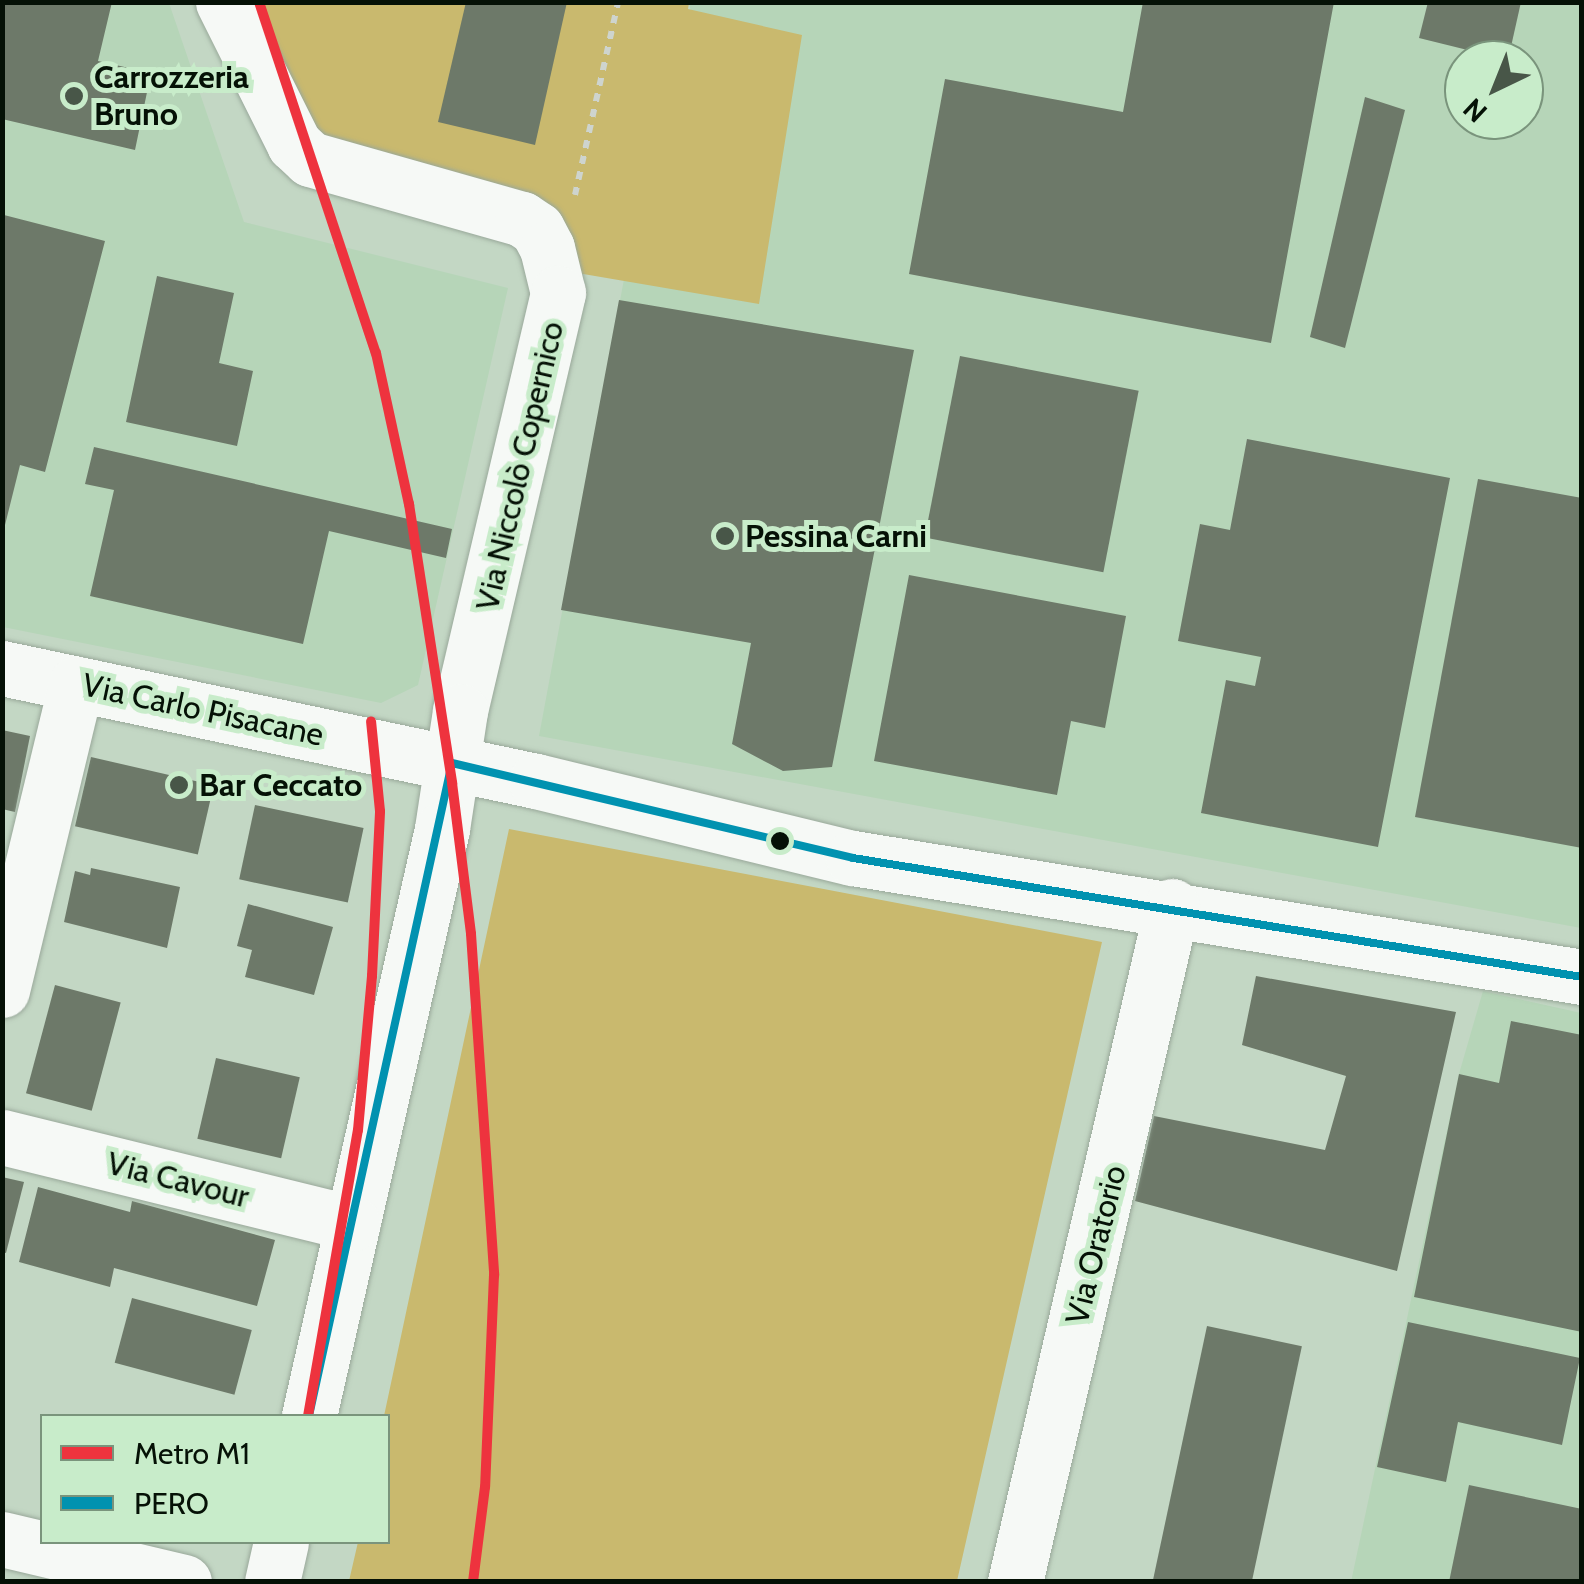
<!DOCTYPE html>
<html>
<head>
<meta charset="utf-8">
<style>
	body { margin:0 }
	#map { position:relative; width:1584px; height:1584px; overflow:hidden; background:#c3d7c4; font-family:Cabin,sans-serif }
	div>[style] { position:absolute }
	.built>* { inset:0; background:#b6d5b8 }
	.green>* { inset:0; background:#c9b96e }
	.building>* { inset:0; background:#6d7969; transform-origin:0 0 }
	.path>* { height:6px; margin-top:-3px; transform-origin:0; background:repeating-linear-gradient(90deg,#ced4ce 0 8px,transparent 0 16px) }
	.roads { filter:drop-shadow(0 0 2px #99a89a) drop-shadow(0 0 2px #99a89a) }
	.minor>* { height:55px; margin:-27.5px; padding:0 27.5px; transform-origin:27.5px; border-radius:27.5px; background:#f6f9f6 }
	.bus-1>* { height:8px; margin:-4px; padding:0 4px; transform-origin:4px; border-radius:4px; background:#0192b0 }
	.metro-1>* { height:10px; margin:-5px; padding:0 5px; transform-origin:5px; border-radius:5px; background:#ee333e }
	.dots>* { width:28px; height:28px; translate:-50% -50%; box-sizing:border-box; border:5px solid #c8ecca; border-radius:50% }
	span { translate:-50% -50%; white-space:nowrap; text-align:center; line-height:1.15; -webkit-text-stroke:10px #c8ecca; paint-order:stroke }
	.poi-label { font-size:32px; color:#051106; font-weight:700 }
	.left { translate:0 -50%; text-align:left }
	.street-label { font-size:32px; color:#051106 }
	.frame { position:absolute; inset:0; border:5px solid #051106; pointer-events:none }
	.legend { position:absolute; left:40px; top:1414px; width:350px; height:130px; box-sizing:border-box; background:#c8ecca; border:2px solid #7a947c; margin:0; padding:12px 18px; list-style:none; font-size:30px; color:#051106 }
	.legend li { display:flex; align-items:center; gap:20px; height:50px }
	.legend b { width:50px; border:2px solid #7a947c }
	.north { position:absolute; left:1444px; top:40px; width:100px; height:100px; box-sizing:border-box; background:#c8ecca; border:2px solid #7a947c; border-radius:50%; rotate:223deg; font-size:28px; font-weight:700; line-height:40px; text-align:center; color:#051106 }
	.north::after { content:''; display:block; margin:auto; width:35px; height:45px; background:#485648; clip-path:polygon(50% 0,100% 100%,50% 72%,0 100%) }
</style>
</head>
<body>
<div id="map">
	<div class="built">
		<div style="clip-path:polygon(3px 3px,169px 3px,244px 222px,508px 288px,418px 685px,381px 703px,3px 627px)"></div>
		<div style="clip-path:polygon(evenodd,689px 3px,1581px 3px,1581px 928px,539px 736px,624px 279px,759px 303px,689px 3px,1464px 60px,1524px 60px,1524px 120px,1464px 120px,1464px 60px)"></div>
		<div style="clip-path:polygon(1483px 991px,1581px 1013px,1581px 1581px,1351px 1582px,1459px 1074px)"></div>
	</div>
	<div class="green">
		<div style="clip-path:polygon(223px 3px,689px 3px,688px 9px,802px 35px,759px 304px,554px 269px,547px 248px,332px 168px)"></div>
		<div style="clip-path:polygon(509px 829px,1102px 942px,957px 1581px,349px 1581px,358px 1542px,388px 1542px,384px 1416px)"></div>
	</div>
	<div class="building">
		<div style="clip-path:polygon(2px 2px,112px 2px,98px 61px,151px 73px,135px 150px,2px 119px)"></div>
		<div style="clip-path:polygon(466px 2px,567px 2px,535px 145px,438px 122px)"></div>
		<div style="clip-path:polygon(1143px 2px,1334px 2px,1271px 343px,909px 274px,945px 79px,1123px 112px)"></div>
		<div style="clip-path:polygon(1428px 2px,1521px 2px,1508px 60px,1419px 38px)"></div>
		<div style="clip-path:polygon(1365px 97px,1405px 110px,1345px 348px,1310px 337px)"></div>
		<div style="clip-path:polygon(4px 215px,105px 241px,45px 472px,20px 465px,4px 529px)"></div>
		<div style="clip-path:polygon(157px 276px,234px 293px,219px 363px,253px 371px,237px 446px,126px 422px)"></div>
		<div style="clip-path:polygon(619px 300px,914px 350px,832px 767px,783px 771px,732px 744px,751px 643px,561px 610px)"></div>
		<div style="left:960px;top:356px;width:182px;height:185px;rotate:11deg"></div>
		<div style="clip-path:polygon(1247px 439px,1450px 478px,1378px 847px,1201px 813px,1226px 680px,1255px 686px,1261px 657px,1178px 641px,1200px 524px,1230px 530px)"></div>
		<div style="clip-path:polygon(94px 447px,452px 529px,446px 558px,329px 531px,303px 644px,90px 596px,114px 490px,85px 484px)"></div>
		<div style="clip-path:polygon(1478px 479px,1582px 498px,1582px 848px,1415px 817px)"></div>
		<div style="clip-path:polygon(909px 575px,1126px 616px,1105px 728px,1071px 721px,1057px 795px,874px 761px)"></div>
		<div style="clip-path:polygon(2px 730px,30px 736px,15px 812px,2px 809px)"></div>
		<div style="left:91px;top:757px;width:126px;height:71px;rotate:13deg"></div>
		<div style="left:255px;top:805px;width:111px;height:76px;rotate:12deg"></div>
		<div style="clip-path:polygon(91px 868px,180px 887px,167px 948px,64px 922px,75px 871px,90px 875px)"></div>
		<div style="clip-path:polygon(248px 904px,333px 927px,314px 995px,245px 977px,252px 950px,237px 946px)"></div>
		<div style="clip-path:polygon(1256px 976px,1456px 1012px,1397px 1271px,1135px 1201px,1154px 1116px,1325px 1150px,1346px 1076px,1242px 1045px)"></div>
		<div style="left:55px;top:985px;width:68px;height:112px;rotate:15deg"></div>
		<div style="clip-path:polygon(1511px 1021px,1582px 1035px,1582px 1332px,1414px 1297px,1459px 1074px,1499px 1083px)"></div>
		<div style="left:216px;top:1058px;width:86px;height:83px;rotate:13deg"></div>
		<div style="clip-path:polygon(2px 1177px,24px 1182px,6px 1253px,2px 1252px)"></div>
		<div style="clip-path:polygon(38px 1187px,130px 1212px,132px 1201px,275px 1240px,257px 1306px,114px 1268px,110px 1287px,19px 1262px)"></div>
		<div style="left:132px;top:1298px;width:124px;height:67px;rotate:15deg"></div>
		<div style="clip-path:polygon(1408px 1322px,1580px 1358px,1562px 1445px,1458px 1422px,1446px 1482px,1377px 1467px)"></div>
		<div style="left:1207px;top:1326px;width:97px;height:262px;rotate:12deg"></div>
		<div style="clip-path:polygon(1469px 1485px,1582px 1509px,1582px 1582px,1449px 1582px)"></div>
	</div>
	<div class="path">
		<div style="left:575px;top:195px;width:198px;rotate:-77.4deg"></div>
	</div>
	<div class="roads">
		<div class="minor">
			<div style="left:223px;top:2px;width:159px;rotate:63.4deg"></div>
			<div style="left:294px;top:144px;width:22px;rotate:43deg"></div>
			<div style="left:310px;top:159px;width:220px;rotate:15.8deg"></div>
			<div style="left:522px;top:219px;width:18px;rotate:34deg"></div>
			<div style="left:537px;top:229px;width:21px;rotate:62deg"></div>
			<div style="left:547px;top:248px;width:46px;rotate:76.3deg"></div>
			<div style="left:558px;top:293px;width:429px;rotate:103.2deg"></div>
			<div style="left:460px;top:711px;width:119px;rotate:98.7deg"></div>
			<div style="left:442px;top:829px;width:602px;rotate:102.77deg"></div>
			<div style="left:2px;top:668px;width:546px;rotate:11.95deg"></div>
			<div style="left:536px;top:781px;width:326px;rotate:13.7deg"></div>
			<div style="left:853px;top:858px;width:739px;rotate:9.27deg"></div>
			<div style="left:2px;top:990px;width:315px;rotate:-76.4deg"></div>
			<div style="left:2px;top:1137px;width:361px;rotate:13.8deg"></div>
			<div style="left:2px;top:1539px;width:187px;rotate:13.3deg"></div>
			<div style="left:272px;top:1582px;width:41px;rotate:-77.3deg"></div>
			<div style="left:1015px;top:1582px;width:694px;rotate:-76.92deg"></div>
		</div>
	</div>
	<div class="bus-1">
		<div style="left:452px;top:763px;width:412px;rotate:13.3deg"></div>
		<div style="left:853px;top:858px;width:739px;rotate:9.27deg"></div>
		<div style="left:309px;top:1416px;width:668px;rotate:-77.65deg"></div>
	</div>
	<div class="metro-1">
		<div style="left:259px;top:2px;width:370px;rotate:71.6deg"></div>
		<div style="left:376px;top:353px;width:155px;rotate:77.7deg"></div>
		<div style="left:409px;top:504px;width:282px;rotate:81.2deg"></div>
		<div style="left:452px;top:783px;width:152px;rotate:82.8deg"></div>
		<div style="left:471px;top:934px;width:342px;rotate:86.1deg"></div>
		<div style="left:494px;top:1275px;width:212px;rotate:92.4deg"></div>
		<div style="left:485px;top:1487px;width:96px;rotate:97.2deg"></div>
		<div style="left:308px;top:1416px;width:290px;rotate:-80.1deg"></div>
		<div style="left:358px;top:1130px;width:155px;rotate:-84.8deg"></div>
		<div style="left:372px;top:976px;width:165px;rotate:-87.2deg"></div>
		<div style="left:380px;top:811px;width:90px;rotate:-95.7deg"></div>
	</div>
	<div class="dots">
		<div style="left:74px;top:96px;background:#485648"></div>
		<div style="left:725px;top:536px;background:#485648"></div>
		<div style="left:179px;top:785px;background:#485648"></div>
		<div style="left:780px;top:841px;background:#051106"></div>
	</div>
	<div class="poi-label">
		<span class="left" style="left:94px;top:96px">Carrozzeria<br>Bruno</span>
		<span class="left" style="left:745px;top:536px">Pessina Carni</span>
		<span class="left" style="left:199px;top:785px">Bar Ceccato</span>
	</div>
	<div class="street-label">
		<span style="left:520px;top:466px;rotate:-77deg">Via Niccolò Copernico</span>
		<span style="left:203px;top:710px;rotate:12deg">Via Carlo Pisacane</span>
		<span style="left:178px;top:1180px;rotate:14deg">Via Cavour</span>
		<span style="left:1096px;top:1245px;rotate:-76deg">Via Oratorio</span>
	</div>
	<div class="frame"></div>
	<ul class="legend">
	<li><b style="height:12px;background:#ee333e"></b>Metro M1</li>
	<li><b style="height:12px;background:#0192b0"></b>PERO</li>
	</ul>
	<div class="north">N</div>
</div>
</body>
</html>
